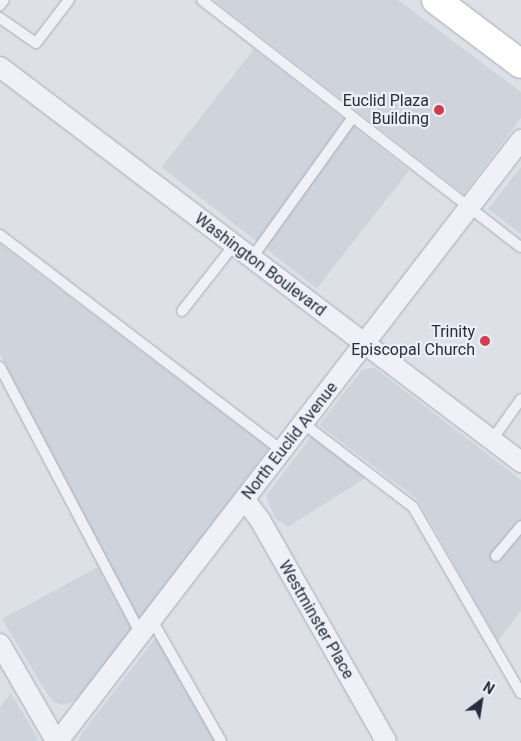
<!DOCTYPE html>
<html>
<head>
<meta charset="utf-8">
<style>
	body { margin:0 }
	#map { position:relative; width:521px; height:741px; overflow:hidden; background:#dde1e7; font-family:Roboto,sans-serif }
	div>[style] { position:absolute }
	.built>* { inset:0; background:#cfd3dc; transform-origin:0 0 }
	.roads { filter:drop-shadow(0 0 1px #a6abb4) drop-shadow(0 0 1px #a6abb4) }
	.lane>* { height:10px; margin:-5px; padding:0 5px; transform-origin:5px; border-radius:5px; background:#f0f1f6 }
	.street>* { height:20px; margin:-10px; padding:0 10px; transform-origin:10px; border-radius:10px; background:#f0f1f6 }
	.secondary>* { height:28px; margin:-14px; padding:0 14px; transform-origin:14px; border-radius:14px; background:#fff }
	.dots>* { width:14px; height:14px; translate:-50% -50%; box-sizing:border-box; border:2px solid #eceff5; border-radius:50% }
	span { translate:-50% -50%; white-space:nowrap; text-align:center; line-height:1.15; -webkit-text-stroke:4.5px #eceff5; paint-order:stroke }
	.poi-label { font-size:16px; color:#262e3e }
	.right { translate:-100% -50%; text-align:right }
	.street-label { font-size:16px; color:#262e3e }
	.north { position:absolute; left:456px; top:676px; width:50px; height:50px; -webkit-text-stroke:4px #eceff5; paint-order:stroke; rotate:31deg; font-size:14px; font-weight:700; line-height:20px; text-align:center; color:#262e3e }
	.north::after { content:''; display:block; margin:auto; width:18px; height:22px; background:#262e3e; clip-path:polygon(50% 0,100% 100%,50% 72%,0 100%) }
</style>
</head>
<body>
<div id="map">
	<div class="built">
		<div style="clip-path:polygon(214px 0,398px 0,521px 92px,521px 118px,464px 194px)"></div>
		<div style="left:254px;top:49px;width:197px;height:150px;rotate:38deg"></div>
		<div style="clip-path:polygon(521px 167px,521px 234px,488px 209px)"></div>
		<div style="clip-path:polygon(0 244px,269px 448px,139px 620px,0 354px)"></div>
		<div style="clip-path:polygon(369px 368px,375px 368px,521px 480px,521px 611px,498px 641px,418px 500px,319px 425px,362px 370px)"></div>
		<div style="clip-path:polygon(313px 434px,367px 477px,288px 527px,275px 518px,266px 496px)"></div>
		<div style="clip-path:polygon(98px 567px,132px 630px,75px 701px,63px 705px,54px 702px,46px 692px,2px 619px)"></div>
		<div style="clip-path:polygon(157px 636px,215px 741px,78px 741px,82px 733px)"></div>
		<div style="clip-path:polygon(11px 693px,37px 737px,37px 741px,0 741px,0 707px)"></div>
	</div>
	<div class="roads">
		<div class="lane">
			<div style="left:202px;top:0;width:403px;rotate:37.8deg"></div>
			<div style="left:0;top:5px;width:6px;rotate:-51deg"></div>
			<div style="left:0;top:18px;width:44px;rotate:34.8deg"></div>
			<div style="left:36px;top:43px;width:54px;rotate:-52.5deg"></div>
			<div style="left:0;top:235px;width:356px;rotate:37.4deg"></div>
			<div style="left:251px;top:259px;width:175px;rotate:-54.3deg"></div>
			<div style="left:182px;top:311px;width:84px;rotate:-51.8deg"></div>
			<div style="left:0;top:367px;width:302px;rotate:62.2deg"></div>
			<div style="left:304px;top:424px;width:137px;rotate:37.3deg"></div>
			<div style="left:413px;top:507px;width:215px;rotate:59.9deg"></div>
			<div style="left:492px;top:440px;width:50px;rotate:-54.7deg"></div>
			<div style="left:496px;top:556px;width:39px;rotate:-50deg"></div>
			<div style="left:152px;top:620px;width:139px;rotate:60.3deg"></div>
		</div>
		<div class="street">
			<div style="left:0;top:67px;width:654px;rotate:37.17deg"></div>
			<div style="left:245px;top:500px;width:25px;rotate:53deg"></div>
			<div style="left:260px;top:520px;width:254px;rotate:60.3deg"></div>
			<div style="left:0;top:644px;width:112px;rotate:60deg"></div>
			<div style="left:58px;top:741px;width:759px;rotate:-52.39deg"></div>
		</div>
		<div class="secondary">
			<div style="left:436px;top:0;width:106px;rotate:37deg"></div>
		</div>
	</div>
	<div class="dots">
		<div style="left:439px;top:110px;background:#d13d4e"></div>
		<div style="left:485px;top:341px;background:#d13d4e"></div>
	</div>
	<div class="poi-label">
		<span class="right" style="left:429px;top:110px">Euclid Plaza<br>Building</span>
		<span class="right" style="left:475px;top:341px">Trinity<br>Episcopal Church</span>
	</div>
	<div class="street-label">
		<span style="left:260px;top:265px;rotate:37deg">Washington Boulevard</span>
		<span style="left:290px;top:441px;rotate:-52deg">North Euclid Avenue</span>
		<span style="left:316px;top:620px;rotate:60deg">Westminster Place</span>
	</div>
	<div class="north">N</div>
</div>
</body>
</html>
